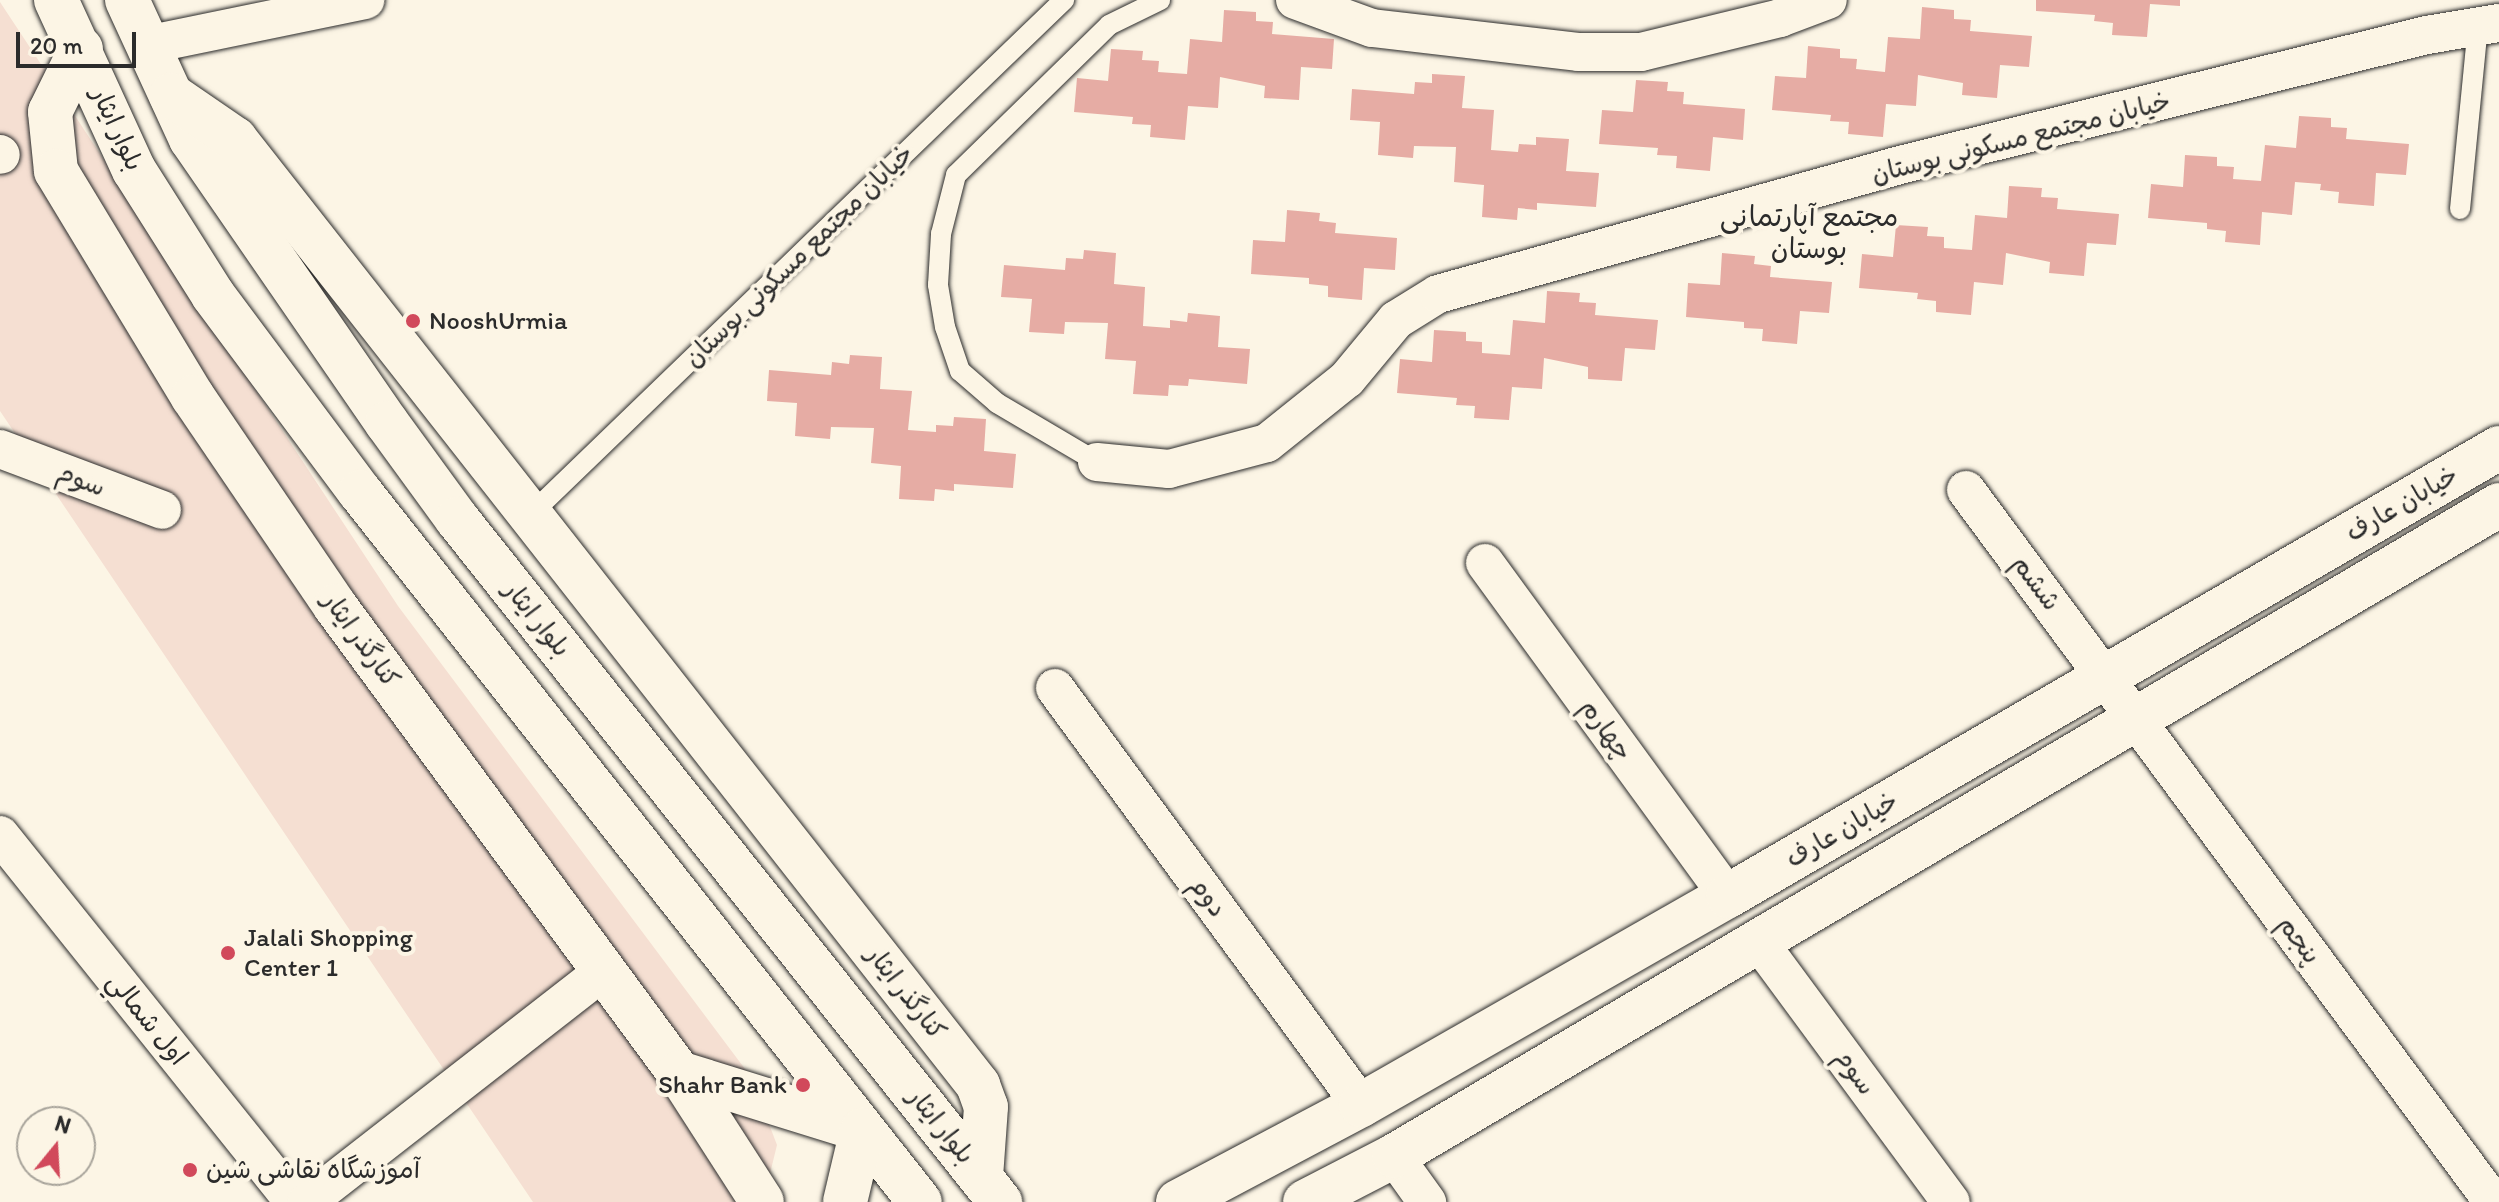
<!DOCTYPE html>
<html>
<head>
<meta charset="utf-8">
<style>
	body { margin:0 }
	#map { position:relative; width:2499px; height:1202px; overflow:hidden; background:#fcf5e5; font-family:Itim,"Playpen Sans Arabic",sans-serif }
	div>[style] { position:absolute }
	.built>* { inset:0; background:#f5dfd2 }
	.building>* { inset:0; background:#e6aca4 }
	.roads { filter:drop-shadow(0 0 2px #2b2b2b) drop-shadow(0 0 2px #2b2b2b) }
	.lane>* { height:20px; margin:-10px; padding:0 10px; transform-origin:10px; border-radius:10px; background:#fcf5e5 }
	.street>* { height:38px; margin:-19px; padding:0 19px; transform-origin:19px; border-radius:19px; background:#fcf5e5 }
	.secondary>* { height:44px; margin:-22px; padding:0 22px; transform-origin:22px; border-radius:22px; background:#fcf5e5 }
	.dots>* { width:22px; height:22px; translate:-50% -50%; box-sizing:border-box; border:4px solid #fcf5e5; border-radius:50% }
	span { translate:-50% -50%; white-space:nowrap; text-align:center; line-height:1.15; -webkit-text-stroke:8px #fcf5e5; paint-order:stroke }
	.street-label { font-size:26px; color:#2b2b2b }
	.poi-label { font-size:26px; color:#2b2b2b }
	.left { translate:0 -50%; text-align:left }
	.right { translate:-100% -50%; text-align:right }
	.neighbourhood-label { font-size:28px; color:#2b2b2b }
	.north { position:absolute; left:16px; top:1106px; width:80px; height:80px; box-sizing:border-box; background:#fcf5e5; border:2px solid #a8a49b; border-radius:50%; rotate:18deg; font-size:22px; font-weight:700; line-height:32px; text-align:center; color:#2b2b2b }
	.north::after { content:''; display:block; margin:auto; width:28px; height:36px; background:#d1495b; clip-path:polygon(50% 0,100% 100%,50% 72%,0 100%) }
	.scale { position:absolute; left:16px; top:32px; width:120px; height:36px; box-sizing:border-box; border:4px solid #2b2b2b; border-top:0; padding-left:10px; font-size:24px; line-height:28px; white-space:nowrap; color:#2b2b2b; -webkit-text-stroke:6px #fcf5e5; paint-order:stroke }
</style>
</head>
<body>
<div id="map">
	<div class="built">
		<div style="clip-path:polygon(0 2px,398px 606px,751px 1077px,777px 1145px,763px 1202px,533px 1202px,0 411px)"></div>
	</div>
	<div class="building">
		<div style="clip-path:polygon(2036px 0,2180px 0,2180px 6px,2150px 4px,2147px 37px,2112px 35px,2113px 23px,2094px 21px,2095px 15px,2036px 11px)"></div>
		<div style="clip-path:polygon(1922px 7px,1954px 10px,1954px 19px,1971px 20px,1970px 31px,2032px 36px,2029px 67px,2000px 65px,1997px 98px,1962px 95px,1963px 83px,1918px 75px,1916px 106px,1886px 104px,1883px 137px,1848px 134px,1849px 122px,1830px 121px,1831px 115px,1772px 110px,1775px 76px,1806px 78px,1808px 46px,1840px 49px,1840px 58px,1857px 59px,1856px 69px,1885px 72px,1888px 37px,1920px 39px)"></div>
		<div style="clip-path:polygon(1224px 10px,1256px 12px,1256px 21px,1273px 22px,1272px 34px,1334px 39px,1332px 69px,1301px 67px,1299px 100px,1264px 98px,1265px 86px,1220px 77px,1218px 108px,1188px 106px,1185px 140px,1150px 137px,1151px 125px,1132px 124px,1133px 117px,1074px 112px,1077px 78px,1108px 81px,1111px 49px,1143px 51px,1142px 60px,1159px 61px,1158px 72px,1187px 74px,1190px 39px,1222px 42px)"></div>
		<div style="clip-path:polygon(1432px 74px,1465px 76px,1462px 108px,1494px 110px,1491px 150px,1518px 152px,1519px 144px,1536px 145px,1536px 137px,1569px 139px,1566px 171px,1599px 173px,1596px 207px,1537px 203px,1537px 210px,1518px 208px,1517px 220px,1482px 217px,1484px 185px,1454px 182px,1456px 147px,1414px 146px,1413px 158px,1378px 155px,1380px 122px,1350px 120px,1352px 89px,1414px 94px,1415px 82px,1432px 83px)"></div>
		<div style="clip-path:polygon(1636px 80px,1668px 82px,1667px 91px,1684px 92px,1683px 104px,1745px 109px,1743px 140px,1713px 137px,1710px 171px,1676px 168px,1677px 156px,1657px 155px,1658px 148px,1599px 144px,1602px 110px,1633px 112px)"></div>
		<div style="clip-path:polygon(2299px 116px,2331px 118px,2331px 127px,2347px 128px,2346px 139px,2409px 144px,2406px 175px,2376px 173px,2374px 206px,2338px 203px,2339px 192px,2320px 190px,2321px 184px,2295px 182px,2292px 215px,2262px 212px,2260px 245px,2225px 242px,2226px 231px,2207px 229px,2207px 223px,2148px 218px,2151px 184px,2183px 187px,2185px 155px,2217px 157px,2217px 166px,2234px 167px,2233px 179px,2261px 181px,2265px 145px,2296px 148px)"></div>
		<div style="clip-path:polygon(2009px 186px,2042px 188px,2041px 197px,2058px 198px,2057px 209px,2119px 214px,2116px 245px,2087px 243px,2084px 276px,2049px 273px,2050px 262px,2006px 253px,2003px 285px,1974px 282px,1971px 315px,1936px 312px,1936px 301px,1917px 299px,1918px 293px,1859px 288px,1862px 254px,1893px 257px,1896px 225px,1928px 227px,1927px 236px,1944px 237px,1944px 248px,1972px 250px,1975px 215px,2007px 218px)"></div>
		<div style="clip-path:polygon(1287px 210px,1320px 213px,1319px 221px,1336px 223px,1335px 233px,1397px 238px,1395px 270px,1364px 268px,1362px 300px,1328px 297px,1328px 286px,1309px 284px,1309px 278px,1251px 274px,1253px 240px,1285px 242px)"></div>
		<div style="clip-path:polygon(1084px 250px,1116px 253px,1114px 284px,1145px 287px,1143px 326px,1170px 328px,1170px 320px,1187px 322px,1188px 313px,1220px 316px,1218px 347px,1250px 349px,1247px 384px,1189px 379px,1188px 386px,1169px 385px,1168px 396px,1133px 394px,1136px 361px,1105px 359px,1108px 323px,1065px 322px,1064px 334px,1029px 332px,1032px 299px,1001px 297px,1004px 265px,1065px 270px,1066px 258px,1083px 259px)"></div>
		<div style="clip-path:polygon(1722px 253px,1755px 256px,1754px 264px,1771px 266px,1770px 277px,1832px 282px,1829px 313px,1800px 311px,1797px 344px,1762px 341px,1763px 329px,1744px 328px,1744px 322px,1686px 317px,1688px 283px,1720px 285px)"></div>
		<div style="clip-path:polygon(1547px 291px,1580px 293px,1579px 302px,1596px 303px,1595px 315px,1658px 320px,1655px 350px,1625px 348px,1622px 381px,1588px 379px,1588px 367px,1544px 358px,1542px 389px,1512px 387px,1509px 420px,1474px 418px,1475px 406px,1456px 405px,1457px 398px,1397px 393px,1400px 359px,1432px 362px,1434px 330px,1466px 332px,1466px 341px,1482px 342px,1482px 353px,1510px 355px,1513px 320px,1545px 323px)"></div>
		<div style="clip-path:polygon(850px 355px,882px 357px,880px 389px,912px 391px,908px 430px,936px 432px,936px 425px,953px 426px,954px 417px,986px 419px,984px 451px,1016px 454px,1013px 488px,954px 484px,954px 491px,935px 489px,934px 501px,899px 499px,901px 466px,871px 463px,874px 428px,831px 427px,830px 439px,795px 436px,797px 403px,767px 401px,769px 370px,831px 375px,832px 362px,849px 364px)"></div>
	</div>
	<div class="roads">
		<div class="lane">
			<div style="left:2460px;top:209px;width:183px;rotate:-84.4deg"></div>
			<div style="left:1097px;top:462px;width:116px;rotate:-149.5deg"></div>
			<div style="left:997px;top:403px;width:49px;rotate:-139.1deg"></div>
			<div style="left:960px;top:371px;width:46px;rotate:-108.8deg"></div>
			<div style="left:945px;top:327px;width:43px;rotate:-99.5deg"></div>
			<div style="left:938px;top:285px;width:51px;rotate:-86.6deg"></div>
			<div style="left:941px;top:234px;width:61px;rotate:-75.7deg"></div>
			<div style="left:956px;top:175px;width:214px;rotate:-44.4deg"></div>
			<div style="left:1109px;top:25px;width:57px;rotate:-26.1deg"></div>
			<div style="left:533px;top:512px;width:738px;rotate:-43.96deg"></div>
		</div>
		<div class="street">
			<div style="left:1295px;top:0;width:82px;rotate:20deg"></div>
			<div style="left:1372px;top:28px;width:207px;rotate:6.6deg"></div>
			<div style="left:1578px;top:52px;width:63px"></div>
			<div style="left:1641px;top:52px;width:143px;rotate:-13.7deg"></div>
			<div style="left:1780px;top:18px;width:51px;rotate:-20.6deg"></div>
			<div style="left:146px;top:45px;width:224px;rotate:-11.6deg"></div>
			<div style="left:0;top:154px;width:1px;rotate:45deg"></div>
			<div style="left:0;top:449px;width:173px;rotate:20.6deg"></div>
			<div style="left:1097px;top:462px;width:72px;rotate:5.6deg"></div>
			<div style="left:1169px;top:469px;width:101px;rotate:-14.9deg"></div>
			<div style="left:1267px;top:443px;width:102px;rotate:-38.7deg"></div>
			<div style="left:1347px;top:379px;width:77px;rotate:-50.3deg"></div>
			<div style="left:1396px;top:320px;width:49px;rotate:-31.8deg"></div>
			<div style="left:1438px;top:294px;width:480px;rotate:-15.6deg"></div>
			<div style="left:1900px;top:165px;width:543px;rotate:-13.86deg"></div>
			<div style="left:2427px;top:35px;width:73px;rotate:-9.5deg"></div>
			<div style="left:1966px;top:490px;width:886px;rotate:53.49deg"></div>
			<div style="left:1485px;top:563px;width:412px;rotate:53.9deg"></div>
			<div style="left:1055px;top:688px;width:517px;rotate:53.73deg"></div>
			<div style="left:0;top:835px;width:470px;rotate:51.3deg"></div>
			<div style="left:1759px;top:942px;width:323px;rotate:53.6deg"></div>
			<div style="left:1394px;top:1156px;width:57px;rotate:54.3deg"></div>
			<div style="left:307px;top:1202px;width:376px;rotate:-37.9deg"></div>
		</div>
		<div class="secondary">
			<div style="left:56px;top:0;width:187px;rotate:65.4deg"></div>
			<div style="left:134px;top:170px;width:148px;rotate:57.7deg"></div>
			<div style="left:213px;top:295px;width:246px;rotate:53.3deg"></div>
			<div style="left:360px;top:492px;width:904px;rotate:51.74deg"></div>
			<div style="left:127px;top:0;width:153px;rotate:65.3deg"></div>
			<div style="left:191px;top:139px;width:345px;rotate:55.4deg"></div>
			<div style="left:387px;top:423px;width:119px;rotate:53.9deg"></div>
			<div style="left:457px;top:519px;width:873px;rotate:51.51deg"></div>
			<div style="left:81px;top:49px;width:70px;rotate:116.2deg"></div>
			<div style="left:50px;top:112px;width:59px;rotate:84.2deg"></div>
			<div style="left:56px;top:171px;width:264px;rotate:58.8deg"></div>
			<div style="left:193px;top:397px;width:253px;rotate:55.8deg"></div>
			<div style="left:335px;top:606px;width:580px;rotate:53.62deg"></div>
			<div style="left:679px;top:1073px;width:153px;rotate:57.2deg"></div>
			<div style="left:171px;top:95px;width:78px;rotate:34.5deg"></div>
			<div style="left:235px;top:139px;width:1203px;rotate:51.85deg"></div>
			<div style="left:978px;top:1085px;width:23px;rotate:70deg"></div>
			<div style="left:986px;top:1107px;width:69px;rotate:94.1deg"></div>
			<div style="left:679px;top:1073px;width:192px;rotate:17.3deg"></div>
			<div style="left:862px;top:1130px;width:74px;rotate:103.3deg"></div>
			<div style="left:1178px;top:1202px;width:207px;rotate:-27.9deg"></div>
			<div style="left:1361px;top:1105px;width:422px;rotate:-29.7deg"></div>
			<div style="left:1728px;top:896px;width:892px;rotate:-30.16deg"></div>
			<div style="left:1305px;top:1202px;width:100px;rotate:-27.3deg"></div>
			<div style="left:1394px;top:1156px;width:1283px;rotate:-30.5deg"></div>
		</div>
	</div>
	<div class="dots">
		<div style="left:413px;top:321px;background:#d1495b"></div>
		<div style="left:228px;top:953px;background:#d1495b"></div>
		<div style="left:803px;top:1085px;background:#d1495b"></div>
		<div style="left:190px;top:1170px;background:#d1495b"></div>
	</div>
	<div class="street-label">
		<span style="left:117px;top:129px;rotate:65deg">بلوار ایثار</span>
		<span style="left:2021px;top:138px;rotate:-14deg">خیابان مجتمع مسکونی بوستان</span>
		<span style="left:799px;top:256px;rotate:-44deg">خیابان مجتمع مسکونی بوستان</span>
		<span style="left:81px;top:480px;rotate:21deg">سوم</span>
		<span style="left:2402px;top:504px;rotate:-30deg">خیابان عارف</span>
		<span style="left:2036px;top:583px;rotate:53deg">ششم</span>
		<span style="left:537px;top:619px;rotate:51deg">بلوار ایثار</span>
		<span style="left:361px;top:640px;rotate:54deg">کنارگذر ایثار</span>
		<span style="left:1606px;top:730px;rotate:54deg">چهارم</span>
		<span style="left:1842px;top:830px;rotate:-30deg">خیابان عارف</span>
		<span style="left:1208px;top:897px;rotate:54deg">دوم</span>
		<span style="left:2299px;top:940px;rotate:53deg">پنجم</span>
		<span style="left:906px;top:993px;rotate:52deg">کنارگذر ایثار</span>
		<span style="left:147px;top:1019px;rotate:51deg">اول شمالي</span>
		<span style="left:1855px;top:1072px;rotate:54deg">سوم</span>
		<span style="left:941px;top:1126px;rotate:51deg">بلوار ایثار</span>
	</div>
	<div class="poi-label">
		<span class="left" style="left:429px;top:321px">NooshUrmia</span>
		<span class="left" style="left:244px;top:953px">Jalali Shopping<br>Center 1</span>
		<span class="right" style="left:787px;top:1085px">Shahr Bank</span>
		<span class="left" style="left:206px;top:1170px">آموزشگاه نقاشی شین</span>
	</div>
	<div class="neighbourhood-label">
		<span style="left:1809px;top:232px">مجتمع آپارتمانی<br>بوستان</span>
	</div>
	<div class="north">N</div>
	<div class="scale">20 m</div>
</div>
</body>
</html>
